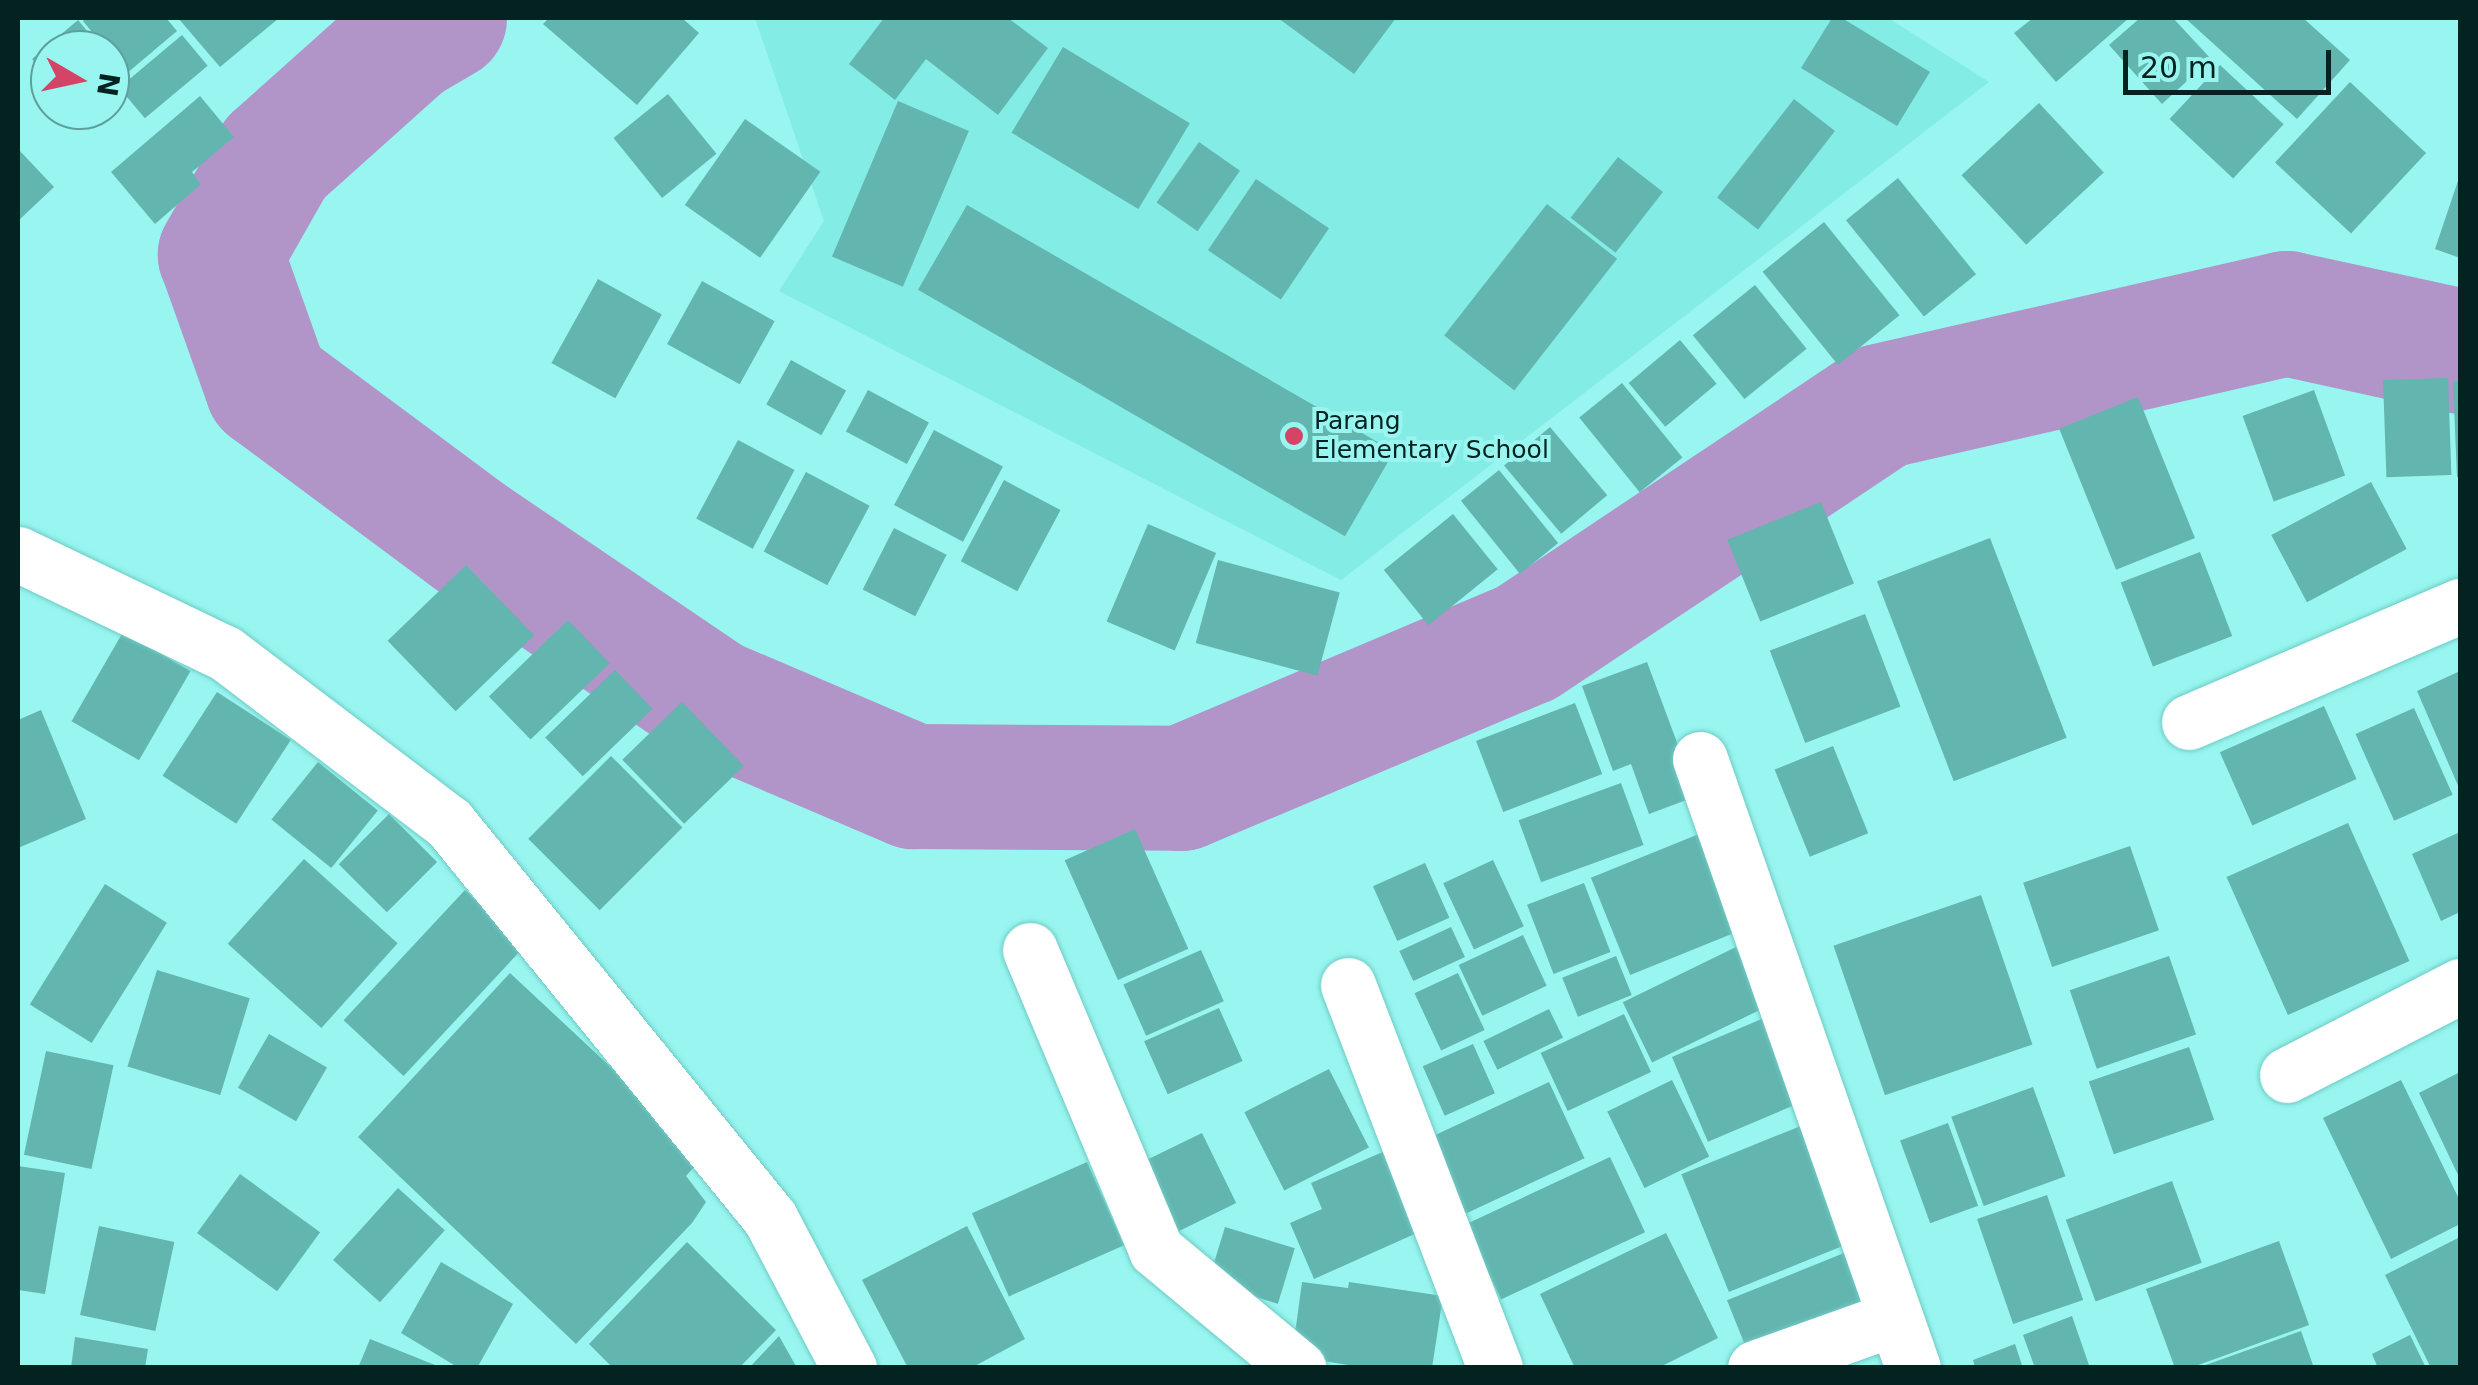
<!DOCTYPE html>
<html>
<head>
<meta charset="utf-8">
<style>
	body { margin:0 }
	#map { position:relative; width:2478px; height:1385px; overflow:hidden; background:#98f5ef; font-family:"DejaVu Sans",sans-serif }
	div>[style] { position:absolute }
	.built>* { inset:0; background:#82ece5 }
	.river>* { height:125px; margin:-62.5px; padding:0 62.5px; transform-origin:62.5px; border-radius:62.5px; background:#b194c8 }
	.building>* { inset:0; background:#63b5af; transform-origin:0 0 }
	.roads { filter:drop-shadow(0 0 2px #6dcac4) drop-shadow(0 0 2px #6dcac4) }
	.minor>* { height:55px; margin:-27.5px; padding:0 27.5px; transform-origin:27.5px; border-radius:27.5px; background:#fff }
	.dots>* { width:28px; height:28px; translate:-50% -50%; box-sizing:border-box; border:5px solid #98f5ef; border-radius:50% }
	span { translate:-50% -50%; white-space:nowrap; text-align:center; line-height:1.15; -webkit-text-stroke:8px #98f5ef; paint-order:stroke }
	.poi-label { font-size:25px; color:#032220 }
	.left { translate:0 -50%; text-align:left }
	.frame { position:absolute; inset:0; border:20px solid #032220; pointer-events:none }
	.north { position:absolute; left:30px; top:30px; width:100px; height:100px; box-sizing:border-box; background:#98f5ef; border:2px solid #5ca19c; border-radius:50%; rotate:99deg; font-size:28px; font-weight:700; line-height:40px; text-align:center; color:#032220 }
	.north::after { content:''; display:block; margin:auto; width:35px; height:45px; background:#d44467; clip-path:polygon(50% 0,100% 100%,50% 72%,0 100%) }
	.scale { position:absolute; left:2123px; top:50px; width:208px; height:45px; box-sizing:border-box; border:5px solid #032220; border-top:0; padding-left:12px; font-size:30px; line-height:35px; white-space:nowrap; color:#032220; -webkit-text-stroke:8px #98f5ef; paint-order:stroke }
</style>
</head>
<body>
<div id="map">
	<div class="built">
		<div style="clip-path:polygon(755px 18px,1888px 18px,1989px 82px,1341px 580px,779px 291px,824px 221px)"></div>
	</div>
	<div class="river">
		<div style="left:444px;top:18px;width:44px;rotate:149.9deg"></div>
		<div style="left:406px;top:40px;width:176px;rotate:138.2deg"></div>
		<div style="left:275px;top:157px;width:112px;rotate:119.6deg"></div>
		<div style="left:220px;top:254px;width:140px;rotate:70.4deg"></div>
		<div style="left:267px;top:386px;width:255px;rotate:36.6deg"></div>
		<div style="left:472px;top:538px;width:289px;rotate:34.1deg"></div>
		<div style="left:711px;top:700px;width:220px;rotate:23.1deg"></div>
		<div style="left:913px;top:786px;width:268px;rotate:0.4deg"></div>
		<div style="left:1181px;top:788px;width:373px;rotate:-22.9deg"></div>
		<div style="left:1525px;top:643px;width:427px;rotate:-33.7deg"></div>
		<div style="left:1880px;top:406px;width:417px;rotate:-12.9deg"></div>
		<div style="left:2286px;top:313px;width:178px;rotate:12.3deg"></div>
	</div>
	<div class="building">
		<div style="clip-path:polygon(86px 18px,166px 18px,177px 31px,126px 74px,83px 21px)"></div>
		<div style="clip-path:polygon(178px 18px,279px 18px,220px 67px)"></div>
		<div style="clip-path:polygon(549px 18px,682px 18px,699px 33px,637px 105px,543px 24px)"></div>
		<div style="clip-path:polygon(884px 18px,1008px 18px,1048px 48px,998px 115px,926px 59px,895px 100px,849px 64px)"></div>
		<div style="clip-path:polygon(1278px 18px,1396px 18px,1354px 74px)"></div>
		<div style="clip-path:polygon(1832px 18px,1842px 18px,1930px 72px,1897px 126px,1801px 68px)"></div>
		<div style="clip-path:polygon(2033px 18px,2129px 18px,2056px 82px,2014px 33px)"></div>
		<div style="clip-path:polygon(2140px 18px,2173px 18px,2211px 59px,2162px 104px,2109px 45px)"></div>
		<div style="clip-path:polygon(2185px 18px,2303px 18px,2350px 60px,2297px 119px)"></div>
		<div style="clip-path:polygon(78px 20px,103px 50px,50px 50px,50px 80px,32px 59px)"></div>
		<div style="left:182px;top:35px;width:40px;height:82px;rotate:50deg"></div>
		<div style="left:1063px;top:47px;width:148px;height:100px;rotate:31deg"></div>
		<div style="clip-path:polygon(110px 58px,127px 78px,110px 92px)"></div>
		<div style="left:2220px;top:65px;width:87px;height:74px;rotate:43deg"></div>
		<div style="left:2350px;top:82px;width:104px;height:110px;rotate:43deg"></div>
		<div style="left:668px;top:94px;width:77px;height:70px;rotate:51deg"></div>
		<div style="clip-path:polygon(200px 96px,234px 137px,192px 172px,201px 184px,155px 224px,111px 172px)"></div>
		<div style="left:1794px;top:99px;width:52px;height:125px;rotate:38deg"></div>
		<div style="left:898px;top:101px;width:77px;height:169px;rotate:23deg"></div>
		<div style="left:2039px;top:103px;width:95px;height:106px;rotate:47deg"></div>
		<div style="left:745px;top:119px;width:92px;height:105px;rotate:35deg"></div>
		<div style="left:1199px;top:142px;width:50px;height:74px;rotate:35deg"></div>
		<div style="clip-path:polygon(19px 150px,54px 187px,18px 221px,18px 152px)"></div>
		<div style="left:1618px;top:157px;width:57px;height:77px;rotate:38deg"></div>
		<div style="clip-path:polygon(2460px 175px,2460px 258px,2435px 249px)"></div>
		<div style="left:1898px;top:178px;width:124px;height:67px;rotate:51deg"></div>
		<div style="left:1256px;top:179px;width:88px;height:86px;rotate:34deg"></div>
		<div style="left:1547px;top:204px;width:89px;height:167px;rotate:38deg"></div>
		<div style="left:967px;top:205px;width:493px;height:98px;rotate:30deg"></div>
		<div style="left:1824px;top:222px;width:120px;height:79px;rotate:51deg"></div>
		<div style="left:598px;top:279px;width:73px;height:96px;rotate:29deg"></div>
		<div style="left:702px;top:281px;width:83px;height:72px;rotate:29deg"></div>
		<div style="left:1755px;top:285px;width:82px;height:80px;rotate:51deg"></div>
		<div style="left:1680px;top:340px;width:57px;height:67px;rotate:50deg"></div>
		<div style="left:791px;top:360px;width:63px;height:51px;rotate:29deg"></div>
		<div style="left:2448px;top:378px;width:97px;height:65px;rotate:88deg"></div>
		<div style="clip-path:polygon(2453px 381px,2460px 381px,2460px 477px,2457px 477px)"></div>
		<div style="left:1622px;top:383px;width:96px;height:55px;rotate:51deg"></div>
		<div style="left:868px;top:390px;width:69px;height:47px;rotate:28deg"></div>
		<div style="left:2314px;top:390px;width:91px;height:76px;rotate:70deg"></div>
		<div style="left:2138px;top:397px;width:152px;height:85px;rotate:68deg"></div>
		<div style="left:1550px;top:427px;width:89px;height:60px;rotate:50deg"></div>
		<div style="left:934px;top:430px;width:78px;height:85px;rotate:28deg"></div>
		<div style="left:738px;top:440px;width:64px;height:89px;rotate:28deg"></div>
		<div style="left:1499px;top:470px;width:94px;height:49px;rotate:51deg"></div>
		<div style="left:806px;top:472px;width:72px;height:90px;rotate:28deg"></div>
		<div style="left:1004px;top:480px;width:64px;height:92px;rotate:28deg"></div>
		<div style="left:2371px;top:482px;width:76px;height:113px;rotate:62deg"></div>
		<div style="left:1821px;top:502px;width:88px;height:101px;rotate:68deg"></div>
		<div style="left:1453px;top:514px;width:71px;height:89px;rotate:51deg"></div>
		<div style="left:1148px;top:524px;width:74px;height:106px;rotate:23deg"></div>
		<div style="left:894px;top:528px;width:59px;height:69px;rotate:27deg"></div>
		<div style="left:1990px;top:538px;width:214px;height:121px;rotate:69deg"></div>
		<div style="left:2200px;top:552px;width:90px;height:85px;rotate:69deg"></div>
		<div style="left:1218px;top:560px;width:126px;height:86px;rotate:15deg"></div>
		<div style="left:466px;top:565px;width:98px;height:109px;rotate:46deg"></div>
		<div style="left:1865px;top:614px;width:99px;height:102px;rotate:69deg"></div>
		<div style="left:568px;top:620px;width:60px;height:110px;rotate:46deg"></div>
		<div style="left:123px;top:632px;width:78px;height:103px;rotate:30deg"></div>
		<div style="clip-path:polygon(1647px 662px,1697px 796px,1649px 814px,1631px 764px,1613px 771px,1582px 686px)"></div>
		<div style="left:615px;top:670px;width:54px;height:97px;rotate:46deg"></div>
		<div style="clip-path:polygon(2460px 671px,2460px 790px,2417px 691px)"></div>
		<div style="left:217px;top:692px;width:88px;height:100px;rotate:33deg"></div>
		<div style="left:682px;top:702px;width:89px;height:83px;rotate:46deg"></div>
		<div style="left:1575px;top:703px;width:76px;height:106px;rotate:69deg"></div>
		<div style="left:2324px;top:706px;width:80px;height:114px;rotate:66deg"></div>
		<div style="left:2414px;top:708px;width:95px;height:64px;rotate:66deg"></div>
		<div style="clip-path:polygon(41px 710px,86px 819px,18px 848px,18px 720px)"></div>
		<div style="left:1833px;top:746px;width:94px;height:63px;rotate:68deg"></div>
		<div style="left:611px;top:756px;width:101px;height:117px;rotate:45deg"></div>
		<div style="left:318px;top:762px;width:77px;height:74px;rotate:39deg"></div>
		<div style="left:1621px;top:783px;width:66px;height:109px;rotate:70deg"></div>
		<div style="left:389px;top:814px;width:68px;height:71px;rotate:45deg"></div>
		<div style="left:2348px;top:823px;width:151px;height:133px;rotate:66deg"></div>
		<div style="left:1135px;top:829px;width:131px;height:77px;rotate:66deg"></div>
		<div style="left:1704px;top:832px;width:105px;height:122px;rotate:68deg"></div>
		<div style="clip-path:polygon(2460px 832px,2460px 912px,2441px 921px,2412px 854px)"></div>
		<div style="left:2130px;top:846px;width:89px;height:113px;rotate:71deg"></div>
		<div style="left:304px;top:859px;width:126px;height:114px;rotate:42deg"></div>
		<div style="left:1493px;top:860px;width:73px;height:55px;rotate:65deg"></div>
		<div style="left:1425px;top:863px;width:60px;height:57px;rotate:66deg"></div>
		<div style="left:1584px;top:883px;width:74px;height:61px;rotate:69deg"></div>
		<div style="left:105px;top:884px;width:73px;height:142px;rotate:32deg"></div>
		<div style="left:465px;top:890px;width:82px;height:178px;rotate:43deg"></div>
		<div style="left:1981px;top:895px;width:158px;height:156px;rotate:71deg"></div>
		<div style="left:1451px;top:927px;width:33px;height:57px;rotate:65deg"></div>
		<div style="left:1523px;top:935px;width:56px;height:71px;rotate:65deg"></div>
		<div style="left:1736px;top:947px;width:67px;height:126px;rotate:64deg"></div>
		<div style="left:1201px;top:950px;width:56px;height:85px;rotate:66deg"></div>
		<div style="left:1616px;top:956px;width:42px;height:58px;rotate:68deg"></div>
		<div style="left:2169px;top:956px;width:83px;height:105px;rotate:71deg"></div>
		<div style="left:157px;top:970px;width:97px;height:101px;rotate:17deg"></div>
		<div style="clip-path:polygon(510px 973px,705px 1155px,686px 1176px,706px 1202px,692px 1223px,576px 1344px,358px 1137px)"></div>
		<div style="left:1458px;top:973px;width:63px;height:48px;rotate:65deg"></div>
		<div style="left:1219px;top:1008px;width:58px;height:82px;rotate:66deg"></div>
		<div style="left:1549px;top:1009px;width:32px;height:73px;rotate:64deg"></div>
		<div style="left:1624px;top:1014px;width:64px;height:92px;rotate:65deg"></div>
		<div style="left:1764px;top:1018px;width:92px;height:100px;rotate:67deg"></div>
		<div style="left:269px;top:1034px;width:67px;height:62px;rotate:30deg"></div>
		<div style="left:1473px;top:1044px;width:54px;height:55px;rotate:66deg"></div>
		<div style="left:2189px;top:1047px;width:77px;height:106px;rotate:71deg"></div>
		<div style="left:46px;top:1051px;width:69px;height:106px;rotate:12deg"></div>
		<div style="left:1329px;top:1069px;width:88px;height:95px;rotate:63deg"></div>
		<div style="clip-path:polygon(2460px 1072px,2460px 1179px,2419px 1093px)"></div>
		<div style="left:1672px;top:1080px;width:85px;height:72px;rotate:64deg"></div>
		<div style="clip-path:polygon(2401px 1080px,2460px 1201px,2460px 1224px,2391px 1259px,2323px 1118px)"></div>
		<div style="left:1549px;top:1082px;width:84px;height:145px;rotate:65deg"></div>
		<div style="left:2033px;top:1087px;width:95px;height:87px;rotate:70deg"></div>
		<div style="left:1813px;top:1121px;width:127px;height:142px;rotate:68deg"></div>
		<div style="left:1948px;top:1123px;width:88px;height:51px;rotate:70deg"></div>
		<div style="left:1202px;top:1133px;width:78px;height:68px;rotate:64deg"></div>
		<div style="clip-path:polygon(1392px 1148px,1428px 1228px,1314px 1279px,1290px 1223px,1322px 1209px,1311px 1183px)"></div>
		<div style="left:1610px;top:1157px;width:83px;height:159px;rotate:65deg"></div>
		<div style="left:1087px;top:1162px;width:91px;height:126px;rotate:66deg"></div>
		<div style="clip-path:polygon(18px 1166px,65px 1173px,45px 1294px,18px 1290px)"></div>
		<div style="left:240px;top:1174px;width:99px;height:73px;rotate:36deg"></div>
		<div style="left:2172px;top:1181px;width:87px;height:113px;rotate:70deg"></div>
		<div style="left:398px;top:1188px;width:63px;height:97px;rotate:42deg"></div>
		<div style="left:2047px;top:1195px;width:111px;height:74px;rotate:71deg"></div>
		<div style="left:99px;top:1226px;width:77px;height:91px;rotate:12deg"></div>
		<div style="clip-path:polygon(967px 1226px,1025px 1339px,971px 1368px,908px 1368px,862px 1280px)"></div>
		<div style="left:1225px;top:1227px;width:73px;height:58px;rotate:17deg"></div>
		<div style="clip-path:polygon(1666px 1233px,1718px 1338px,1658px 1368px,1575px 1368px,1540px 1294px)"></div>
		<div style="clip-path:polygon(2460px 1237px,2460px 1368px,2431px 1368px,2385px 1275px)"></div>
		<div style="clip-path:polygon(2279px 1241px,2309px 1325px,2190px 1368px,2175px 1368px,2146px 1289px)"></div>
		<div style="clip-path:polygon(687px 1242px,776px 1330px,739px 1368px,613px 1368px,589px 1344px)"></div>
		<div style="left:1854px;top:1249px;width:61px;height:137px;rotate:68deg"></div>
		<div style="clip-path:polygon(441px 1262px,513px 1304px,477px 1368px,459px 1368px,401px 1333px)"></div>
		<div style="clip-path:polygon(1302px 1282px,1348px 1288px,1349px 1282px,1443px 1296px,1432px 1368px,1367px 1368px,1292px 1356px)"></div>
		<div style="clip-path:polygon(2072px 1316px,2090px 1368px,2035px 1368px,2023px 1335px)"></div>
		<div style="clip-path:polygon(2301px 1331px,2314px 1368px,2200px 1368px,2200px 1367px)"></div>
		<div style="clip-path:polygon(2410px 1335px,2426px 1368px,2378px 1368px,2372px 1354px)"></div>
		<div style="clip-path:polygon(779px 1336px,797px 1368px,749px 1368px)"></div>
		<div style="clip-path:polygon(75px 1337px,148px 1349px,145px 1368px,71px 1368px)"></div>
		<div style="clip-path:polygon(370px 1339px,440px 1367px,440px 1368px,358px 1368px)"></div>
		<div style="clip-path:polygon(2015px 1344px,2023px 1368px,1975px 1368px,1973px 1360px)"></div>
	</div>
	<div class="roads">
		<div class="minor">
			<div style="left:18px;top:554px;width:229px;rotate:25.6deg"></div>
			<div style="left:225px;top:653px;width:281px;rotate:37.2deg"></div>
			<div style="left:449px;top:823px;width:509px;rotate:50.9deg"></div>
			<div style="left:770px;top:1218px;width:170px;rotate:62.2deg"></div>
			<div style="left:2189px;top:722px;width:295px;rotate:-23.2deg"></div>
			<div style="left:1700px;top:759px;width:645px;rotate:70.72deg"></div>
			<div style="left:1030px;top:950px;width:325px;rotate:67.2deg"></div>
			<div style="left:1156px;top:1250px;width:185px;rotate:39.7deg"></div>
			<div style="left:1348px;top:985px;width:410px;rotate:69deg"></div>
			<div style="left:2287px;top:1075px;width:195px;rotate:-27.2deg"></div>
			<div style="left:1755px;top:1368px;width:149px;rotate:-19.7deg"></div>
		</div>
	</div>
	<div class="dots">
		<div style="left:1294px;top:436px;background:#d44467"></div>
	</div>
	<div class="poi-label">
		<span class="left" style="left:1314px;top:436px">Parang<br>Elementary School</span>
	</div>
	<div class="frame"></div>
	<div class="north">N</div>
	<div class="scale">20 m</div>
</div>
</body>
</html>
